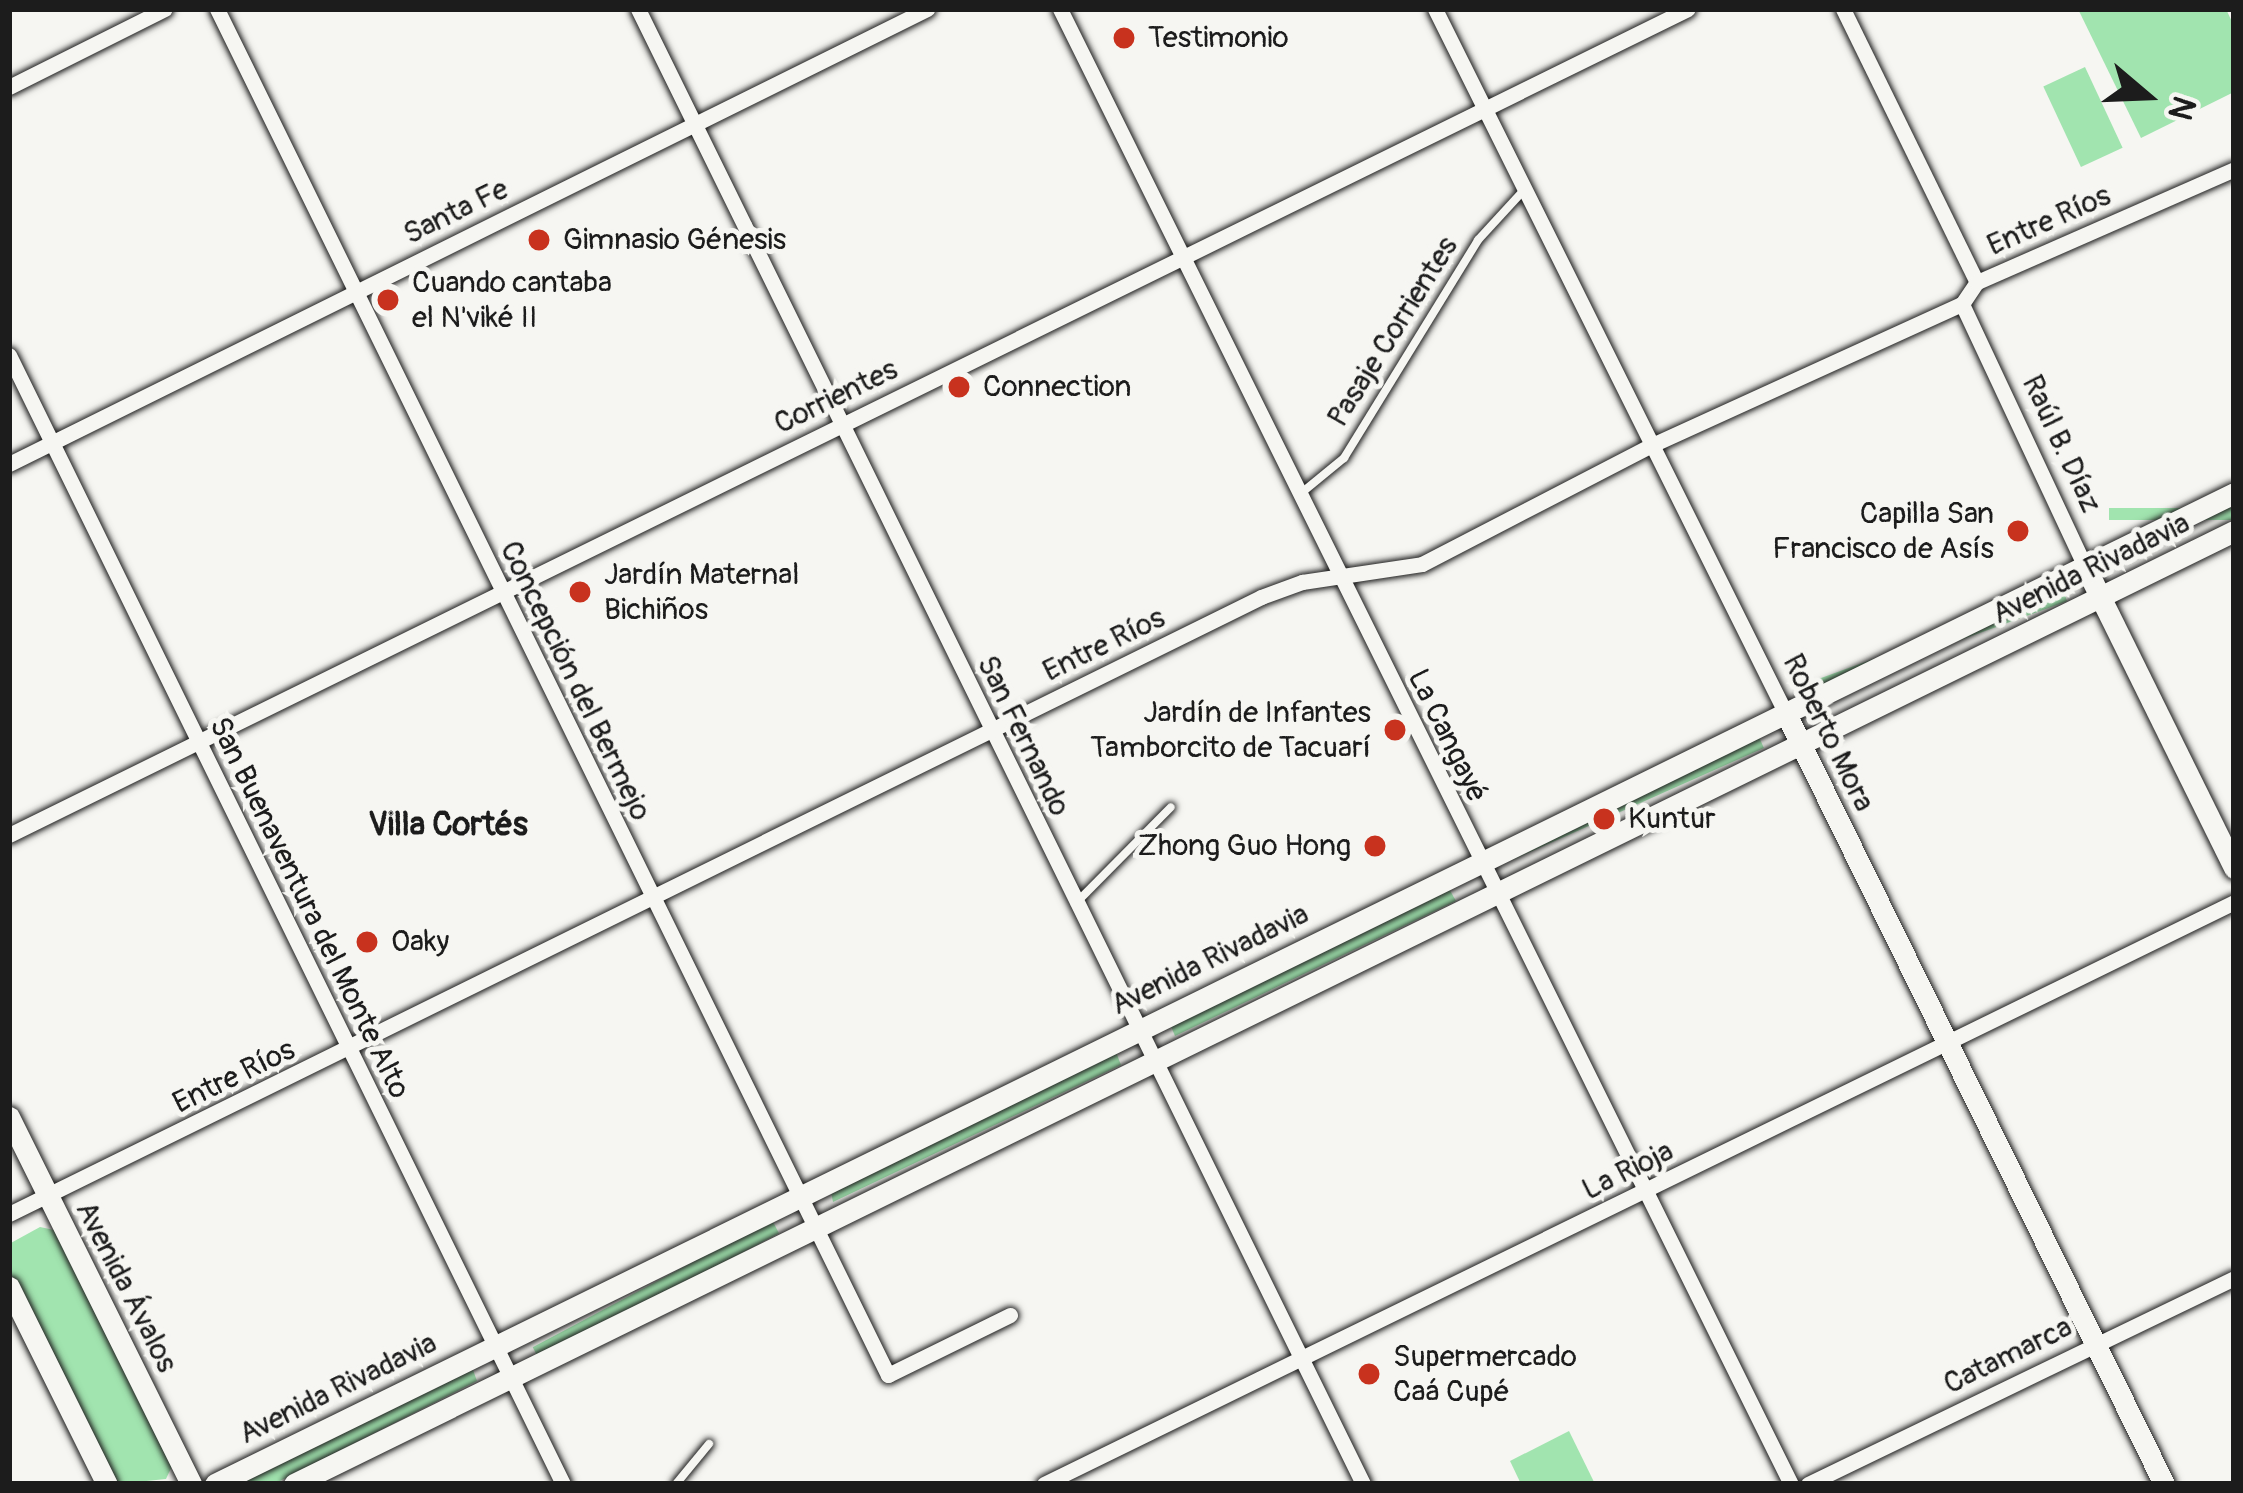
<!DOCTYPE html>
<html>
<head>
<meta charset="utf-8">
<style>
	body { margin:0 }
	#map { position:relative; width:2243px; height:1493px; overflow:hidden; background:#f6f6f2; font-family:Pangolin,sans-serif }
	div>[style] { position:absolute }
	.green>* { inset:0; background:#a1e4af; transform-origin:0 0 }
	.roads { filter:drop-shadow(0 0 3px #1c1c1c) drop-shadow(0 0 3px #1c1c1c) }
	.lane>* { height:8px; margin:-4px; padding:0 4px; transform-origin:4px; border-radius:4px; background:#f6f6f2 }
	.street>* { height:15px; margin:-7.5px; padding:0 7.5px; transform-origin:7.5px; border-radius:7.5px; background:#f6f6f2 }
	.secondary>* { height:21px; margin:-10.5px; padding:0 10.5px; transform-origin:10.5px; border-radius:10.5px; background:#f6f6f2 }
	.dots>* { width:33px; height:33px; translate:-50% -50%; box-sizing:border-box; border:6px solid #f6f6f2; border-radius:50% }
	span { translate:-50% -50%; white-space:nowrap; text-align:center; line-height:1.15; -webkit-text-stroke:10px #f6f6f2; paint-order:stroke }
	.poi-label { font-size:30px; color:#1c1c1c }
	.left { translate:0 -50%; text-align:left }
	.right { translate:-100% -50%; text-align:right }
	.street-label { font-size:30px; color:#1c1c1c }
	.neighbourhood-label { font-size:33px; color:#1c1c1c; font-weight:700 }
	.frame { position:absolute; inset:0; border:12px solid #1c1c1c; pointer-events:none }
	.north { position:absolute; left:2087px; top:36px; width:120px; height:120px; -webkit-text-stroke:9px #f6f6f2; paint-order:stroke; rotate:109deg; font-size:33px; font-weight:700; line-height:48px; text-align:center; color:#1c1c1c }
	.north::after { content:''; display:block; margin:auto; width:42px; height:54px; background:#1c1c1c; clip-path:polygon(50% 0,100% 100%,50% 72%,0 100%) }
</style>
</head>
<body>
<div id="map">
	<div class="green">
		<div style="clip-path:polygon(2078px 9px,2226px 9px,2234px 26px,2234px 92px,2141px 138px)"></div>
		<div style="left:2085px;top:67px;width:89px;height:46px;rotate:65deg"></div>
		<div style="left:2234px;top:508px;width:12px;height:125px;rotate:90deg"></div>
		<div style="left:2063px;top:590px;width:12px;height:275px;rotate:70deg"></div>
		<div style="left:1759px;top:737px;width:12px;height:276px;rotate:66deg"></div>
		<div style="clip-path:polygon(1448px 887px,1456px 901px,1175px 1036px,1170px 1024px)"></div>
		<div style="clip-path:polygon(1116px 1052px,1121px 1065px,833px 1202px,831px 1192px)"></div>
		<div style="left:772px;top:1220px;width:15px;height:271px;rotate:62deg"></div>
		<div style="clip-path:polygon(40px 1227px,54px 1230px,172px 1466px,166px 1479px,117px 1484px,9px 1270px,9px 1244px)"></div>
		<div style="clip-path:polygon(472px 1367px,477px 1381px,274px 1484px,230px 1484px)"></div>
		<div style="clip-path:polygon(1569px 1431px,1595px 1484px,1521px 1484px,1510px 1461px)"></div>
	</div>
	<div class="roads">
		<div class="lane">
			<div style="left:1300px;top:494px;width:57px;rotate:-39.3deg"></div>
			<div style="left:1344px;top:458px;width:256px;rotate:-58.4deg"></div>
			<div style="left:1478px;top:240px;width:67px;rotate:-47.4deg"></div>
			<div style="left:1075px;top:904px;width:136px;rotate:-45.3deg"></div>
			<div style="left:676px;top:1484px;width:52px;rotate:-50.5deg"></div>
		</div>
		<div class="street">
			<div style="left:217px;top:9px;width:1522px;rotate:63.84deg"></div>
			<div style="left:888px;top:1375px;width:136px;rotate:-26.2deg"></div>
			<div style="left:638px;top:9px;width:1644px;rotate:63.82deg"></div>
			<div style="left:1060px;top:9px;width:1646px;rotate:63.64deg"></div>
			<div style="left:1435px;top:9px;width:785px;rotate:63.53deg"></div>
			<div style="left:1843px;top:9px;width:304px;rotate:63.9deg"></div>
			<div style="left:9px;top:87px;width:174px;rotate:-26.6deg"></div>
			<div style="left:1962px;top:304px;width:289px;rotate:64.9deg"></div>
			<div style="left:9px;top:355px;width:1258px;rotate:63.86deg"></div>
			<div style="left:9px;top:464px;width:1025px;rotate:-26.36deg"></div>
			<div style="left:9px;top:835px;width:1871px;rotate:-26.2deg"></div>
			<div style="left:9px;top:1214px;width:1396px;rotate:-26.23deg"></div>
			<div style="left:1261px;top:597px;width:44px;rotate:-20.1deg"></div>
			<div style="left:1302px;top:582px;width:121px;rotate:-8.5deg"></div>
			<div style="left:1422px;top:564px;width:259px;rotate:-27.4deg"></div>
			<div style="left:1652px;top:445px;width:341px;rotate:-24.5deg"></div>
			<div style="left:1962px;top:304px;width:27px;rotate:-56deg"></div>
			<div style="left:1977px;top:282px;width:281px;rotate:-23.7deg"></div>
			<div style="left:1044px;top:1484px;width:1325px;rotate:-26.06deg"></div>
			<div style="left:1808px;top:1484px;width:473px;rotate:-25.8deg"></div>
		</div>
		<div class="secondary">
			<div style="left:2085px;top:566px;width:337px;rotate:63.7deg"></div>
			<div style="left:1785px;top:712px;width:860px;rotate:63.85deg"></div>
			<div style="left:9px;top:1117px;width:410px;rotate:63.6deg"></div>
			<div style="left:9px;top:1287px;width:220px;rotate:63.6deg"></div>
			<div style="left:215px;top:1484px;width:2249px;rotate:-26.14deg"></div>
			<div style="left:294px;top:1484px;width:2161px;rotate:-26.16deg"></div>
		</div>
	</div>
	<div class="dots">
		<div style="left:1124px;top:38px;background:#c8321e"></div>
		<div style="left:539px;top:240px;background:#c8321e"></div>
		<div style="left:388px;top:300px;background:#c8321e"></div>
		<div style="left:959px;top:387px;background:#c8321e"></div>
		<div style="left:2018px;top:531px;background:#c8321e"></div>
		<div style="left:580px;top:592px;background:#c8321e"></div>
		<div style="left:1395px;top:730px;background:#c8321e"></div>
		<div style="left:1604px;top:819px;background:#c8321e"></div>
		<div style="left:1375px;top:846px;background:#c8321e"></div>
		<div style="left:367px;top:942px;background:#c8321e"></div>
		<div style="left:1369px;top:1374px;background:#c8321e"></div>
	</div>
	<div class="poi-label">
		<span class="left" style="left:1148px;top:38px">Testimonio</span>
		<span class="left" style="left:563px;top:240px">Gimnasio Génesis</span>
		<span class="left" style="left:412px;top:300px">Cuando cantaba<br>el N'viké II</span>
		<span class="left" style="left:983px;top:387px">Connection</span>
		<span class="right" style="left:1994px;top:531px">Capilla San<br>Francisco de Asís</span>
		<span class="left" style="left:604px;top:592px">Jardín Maternal<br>Bichiños</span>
		<span class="right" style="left:1371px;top:730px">Jardín de Infantes<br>Tamborcito de Tacuarí</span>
		<span class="left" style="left:1628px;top:819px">Kuntur</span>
		<span class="right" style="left:1351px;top:846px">Zhong Guo Hong</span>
		<span class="left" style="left:391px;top:942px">Oaky</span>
		<span class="left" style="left:1393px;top:1374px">Supermercado<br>Caá Cupé</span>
	</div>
	<div class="street-label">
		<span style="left:456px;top:212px;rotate:-26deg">Santa Fe</span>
		<span style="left:2049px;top:221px;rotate:-24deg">Entre Ríos</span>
		<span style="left:1393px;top:332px;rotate:-58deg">Pasaje Corrientes</span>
		<span style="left:836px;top:397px;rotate:-26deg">Corrientes</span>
		<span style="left:2061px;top:444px;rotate:65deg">Raúl B. Díaz</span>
		<span style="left:2091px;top:569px;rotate:-26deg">Avenida Rivadavia</span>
		<span style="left:1104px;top:645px;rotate:-26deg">Entre Ríos</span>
		<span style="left:575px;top:681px;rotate:64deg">Concepción del Bermejo</span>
		<span style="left:1828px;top:733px;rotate:64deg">Roberto Mora</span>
		<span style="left:1023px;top:736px;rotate:64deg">San Fernando</span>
		<span style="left:1447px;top:736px;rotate:64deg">La Cangayé</span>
		<span style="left:309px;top:908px;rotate:64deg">San Buenaventura del Monte Alto</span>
		<span style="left:1210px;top:960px;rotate:-26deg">Avenida Rivadavia</span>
		<span style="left:234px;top:1077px;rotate:-26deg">Entre Ríos</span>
		<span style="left:1628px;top:1171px;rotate:-26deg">La Rioja</span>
		<span style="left:126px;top:1287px;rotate:63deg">Avenida Ávalos</span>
		<span style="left:2008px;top:1356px;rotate:-26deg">Catamarca</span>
		<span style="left:338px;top:1389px;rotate:-26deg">Avenida Rivadavia</span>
	</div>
	<div class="neighbourhood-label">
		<span style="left:448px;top:825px">Villa Cortés</span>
	</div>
	<div class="frame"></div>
	<div class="north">N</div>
</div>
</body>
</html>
